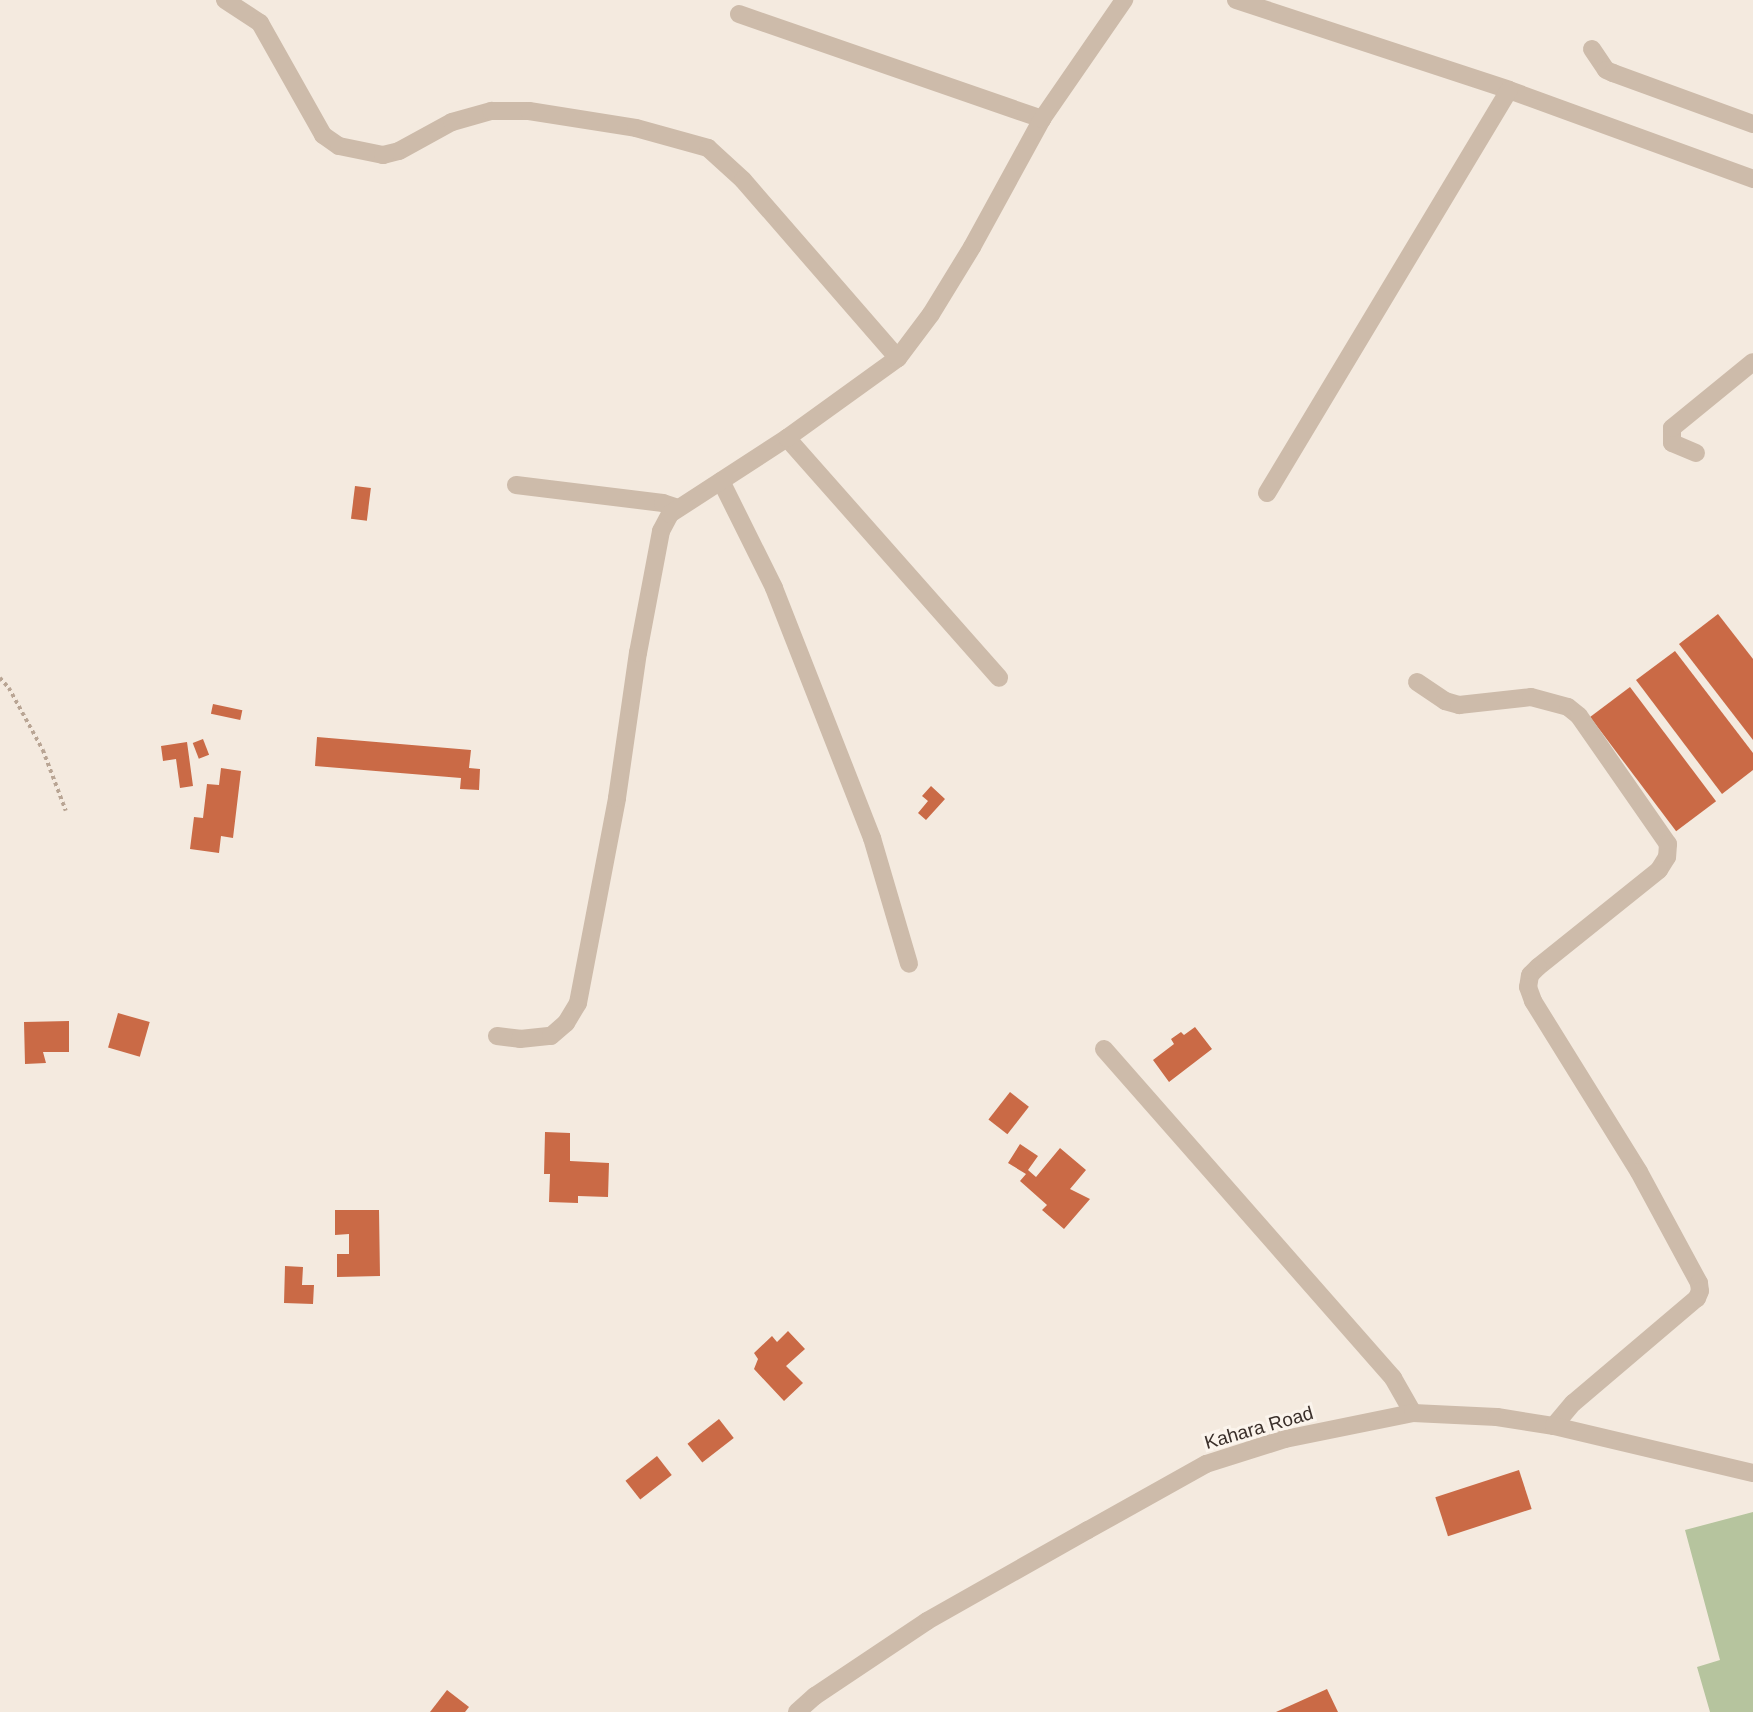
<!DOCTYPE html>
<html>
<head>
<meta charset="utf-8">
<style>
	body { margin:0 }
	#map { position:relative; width:1753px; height:1712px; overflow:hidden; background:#f4eadf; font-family:Helvetica,sans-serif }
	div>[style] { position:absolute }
	.green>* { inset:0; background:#b6c49e }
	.building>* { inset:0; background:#ca6a46; transform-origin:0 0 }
	.path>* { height:3.5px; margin-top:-1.75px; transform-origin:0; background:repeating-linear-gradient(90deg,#b9a594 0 3.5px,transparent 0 7px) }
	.minor>* { height:18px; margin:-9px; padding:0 9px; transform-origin:9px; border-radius:9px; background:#cdbbaa }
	span { translate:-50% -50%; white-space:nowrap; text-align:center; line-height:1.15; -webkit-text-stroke:6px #fbf4ec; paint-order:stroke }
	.street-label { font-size:19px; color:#3a2f2a }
</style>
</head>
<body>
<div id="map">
	<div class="green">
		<div style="clip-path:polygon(1753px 1512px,1753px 1712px,1710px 1712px,1697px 1667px,1720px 1660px,1685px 1530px)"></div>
	</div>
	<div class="building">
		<div style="left:355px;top:486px;width:16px;height:33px;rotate:7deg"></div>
		<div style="clip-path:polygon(1718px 614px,1753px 659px,1753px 740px,1679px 644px)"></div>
		<div style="clip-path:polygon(1675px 651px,1753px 753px,1753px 770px,1722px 794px,1636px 680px)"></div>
		<div style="left:1630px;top:687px;width:143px;height:50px;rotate:53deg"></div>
		<div style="left:213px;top:704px;width:30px;height:10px;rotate:12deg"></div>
		<div style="clip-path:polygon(317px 737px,471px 750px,469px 768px,480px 769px,479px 790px,460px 789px,461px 778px,315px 766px)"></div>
		<div style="left:203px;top:739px;width:17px;height:11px;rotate:69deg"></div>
		<div style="clip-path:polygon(187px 742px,193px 786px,180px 788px,176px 759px,163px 761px,161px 746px)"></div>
		<div style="clip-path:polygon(221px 768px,241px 771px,233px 838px,221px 836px,219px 853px,190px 849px,194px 817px,203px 818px,207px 784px,219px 785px)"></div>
		<div style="clip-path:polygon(931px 786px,945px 799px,926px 820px,918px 813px,928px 801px,922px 796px)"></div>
		<div style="left:118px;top:1013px;width:33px;height:36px;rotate:16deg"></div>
		<div style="clip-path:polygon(69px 1021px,69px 1052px,43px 1052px,46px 1063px,25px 1064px,24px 1022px)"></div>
		<div style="clip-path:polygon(1195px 1027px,1212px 1049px,1169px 1082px,1153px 1060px,1174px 1044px,1171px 1039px,1181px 1032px,1184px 1035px)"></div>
		<div style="left:1010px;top:1092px;width:24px;height:35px;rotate:38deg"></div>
		<div style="clip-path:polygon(545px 1132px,570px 1133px,570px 1161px,609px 1163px,608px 1197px,578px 1196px,578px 1203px,549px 1202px,550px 1174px,544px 1174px)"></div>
		<div style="clip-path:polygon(1020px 1144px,1038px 1156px,1028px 1170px,1036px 1177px,1060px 1148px,1086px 1170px,1070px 1189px,1090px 1199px,1064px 1229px,1042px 1210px,1047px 1205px,1020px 1181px,1026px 1174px,1008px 1163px)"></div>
		<div style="clip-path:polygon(335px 1210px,379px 1210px,380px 1276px,337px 1277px,337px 1254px,349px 1254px,349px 1234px,335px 1235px)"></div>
		<div style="clip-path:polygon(285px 1266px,303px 1267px,302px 1285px,314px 1285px,313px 1304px,284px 1303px)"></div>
		<div style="clip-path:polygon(788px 1331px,805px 1349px,786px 1366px,803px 1383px,784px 1401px,754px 1369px,758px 1359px,754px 1353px,772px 1336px,777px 1342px)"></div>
		<div style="left:719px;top:1419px;width:24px;height:40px;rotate:52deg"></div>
		<div style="left:657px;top:1456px;width:24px;height:40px;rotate:52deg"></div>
		<div style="left:1519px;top:1470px;width:41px;height:88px;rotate:72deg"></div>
		<div style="clip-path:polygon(1327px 1689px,1338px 1712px,1276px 1712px)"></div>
		<div style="clip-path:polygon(447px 1690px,469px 1707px,465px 1712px,430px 1712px)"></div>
	</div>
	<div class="path">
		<div style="left:0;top:678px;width:13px;rotate:48deg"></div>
		<div style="left:9px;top:688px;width:71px;rotate:61.3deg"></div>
		<div style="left:43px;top:750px;width:65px;rotate:69.3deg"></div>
	</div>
	<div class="minor">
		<div style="left:225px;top:0;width:42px;rotate:33.3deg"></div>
		<div style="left:260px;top:23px;width:129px;rotate:60.6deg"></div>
		<div style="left:323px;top:135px;width:19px;rotate:35deg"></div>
		<div style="left:339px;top:146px;width:45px;rotate:11.6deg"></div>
		<div style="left:383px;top:155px;width:16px;rotate:-14deg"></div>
		<div style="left:399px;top:151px;width:60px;rotate:-28.7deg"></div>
		<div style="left:452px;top:122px;width:41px;rotate:-15.8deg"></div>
		<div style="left:491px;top:111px;width:38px"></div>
		<div style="left:529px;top:111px;width:108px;rotate:9deg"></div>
		<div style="left:636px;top:128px;width:75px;rotate:15.5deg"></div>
		<div style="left:708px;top:148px;width:47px;rotate:42.4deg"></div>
		<div style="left:743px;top:180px;width:236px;rotate:49deg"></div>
		<div style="left:1236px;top:0;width:287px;rotate:18.2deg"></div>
		<div style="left:1509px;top:90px;width:260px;rotate:20deg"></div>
		<div style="left:739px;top:14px;width:321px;rotate:19.1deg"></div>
		<div style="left:1592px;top:49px;width:25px;rotate:56deg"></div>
		<div style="left:1606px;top:70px;width:8px;rotate:23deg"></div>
		<div style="left:1613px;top:73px;width:149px;rotate:20deg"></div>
		<div style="left:787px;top:438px;width:320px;rotate:48.5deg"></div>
		<div style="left:1696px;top:453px;width:26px;rotate:-157deg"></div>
		<div style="left:1672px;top:443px;width:15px;rotate:-90deg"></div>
		<div style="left:1672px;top:428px;width:104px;rotate:-39.2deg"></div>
		<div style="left:721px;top:481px;width:119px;rotate:63.6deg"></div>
		<div style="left:774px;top:588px;width:269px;rotate:68.6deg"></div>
		<div style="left:872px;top:838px;width:131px;rotate:73.6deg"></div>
		<div style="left:516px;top:485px;width:148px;rotate:7deg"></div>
		<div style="left:663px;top:503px;width:16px;rotate:18deg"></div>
		<div style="left:1267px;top:493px;width:470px;rotate:-59deg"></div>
		<div style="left:1417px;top:682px;width:34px;rotate:34deg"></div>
		<div style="left:1445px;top:701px;width:15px;rotate:16deg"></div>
		<div style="left:1459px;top:705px;width:72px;rotate:-6.3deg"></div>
		<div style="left:1531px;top:697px;width:38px;rotate:15deg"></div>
		<div style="left:1568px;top:707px;width:14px;rotate:39deg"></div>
		<div style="left:1579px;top:716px;width:156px;rotate:55.2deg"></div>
		<div style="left:1668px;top:844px;width:13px;rotate:94deg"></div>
		<div style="left:1667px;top:857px;width:15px;rotate:122deg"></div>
		<div style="left:1659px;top:870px;width:155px;rotate:141.3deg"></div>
		<div style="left:1538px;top:967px;width:11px;rotate:135deg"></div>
		<div style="left:1530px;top:975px;width:12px;rotate:99deg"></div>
		<div style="left:1528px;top:987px;width:15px;rotate:70deg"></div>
		<div style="left:1533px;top:1001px;width:201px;rotate:58.2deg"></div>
		<div style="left:1639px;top:1172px;width:126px;rotate:61.6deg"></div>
		<div style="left:1699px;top:1283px;width:8px;rotate:83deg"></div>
		<div style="left:1700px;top:1291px;width:8px;rotate:113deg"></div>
		<div style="left:1697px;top:1298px;width:162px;rotate:139.7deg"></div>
		<div style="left:1573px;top:1403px;width:30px;rotate:130deg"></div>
		<div style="left:497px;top:1036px;width:23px;rotate:7deg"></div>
		<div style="left:520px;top:1039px;width:31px;rotate:-6deg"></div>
		<div style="left:551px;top:1036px;width:20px;rotate:-41deg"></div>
		<div style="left:566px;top:1023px;width:23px;rotate:-59deg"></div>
		<div style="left:578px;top:1003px;width:209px;rotate:-79.2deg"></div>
		<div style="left:617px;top:798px;width:147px;rotate:-81.8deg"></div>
		<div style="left:638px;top:653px;width:124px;rotate:-79.3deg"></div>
		<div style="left:661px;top:531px;width:19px;rotate:-62deg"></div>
		<div style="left:670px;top:514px;width:140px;rotate:-33deg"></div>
		<div style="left:787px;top:438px;width:137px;rotate:-35.8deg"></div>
		<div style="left:898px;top:358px;width:55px;rotate:-53.1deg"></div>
		<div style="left:931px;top:314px;width:79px;rotate:-58.5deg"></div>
		<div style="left:972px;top:247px;width:146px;rotate:-61.3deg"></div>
		<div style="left:1042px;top:119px;width:145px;rotate:-55.4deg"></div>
		<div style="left:1104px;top:1049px;width:438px;rotate:48.7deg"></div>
		<div style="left:1393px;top:1378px;width:40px;rotate:60.3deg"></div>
		<div style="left:797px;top:1712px;width:24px;rotate:-42deg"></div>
		<div style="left:815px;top:1696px;width:135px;rotate:-33.8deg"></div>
		<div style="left:927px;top:1621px;width:185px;rotate:-29.5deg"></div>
		<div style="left:1088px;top:1530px;width:135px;rotate:-29.2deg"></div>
		<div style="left:1206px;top:1464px;width:83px;rotate:-17.6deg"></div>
		<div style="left:1285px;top:1439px;width:131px;rotate:-11.5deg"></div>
		<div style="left:1413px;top:1413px;width:84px;rotate:2.7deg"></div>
		<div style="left:1497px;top:1417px;width:58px;rotate:9deg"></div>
		<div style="left:1554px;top:1426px;width:204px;rotate:13.3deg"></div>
	</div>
	<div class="street-label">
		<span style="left:1259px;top:1428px;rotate:-16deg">Kahara Road</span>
	</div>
</div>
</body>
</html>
